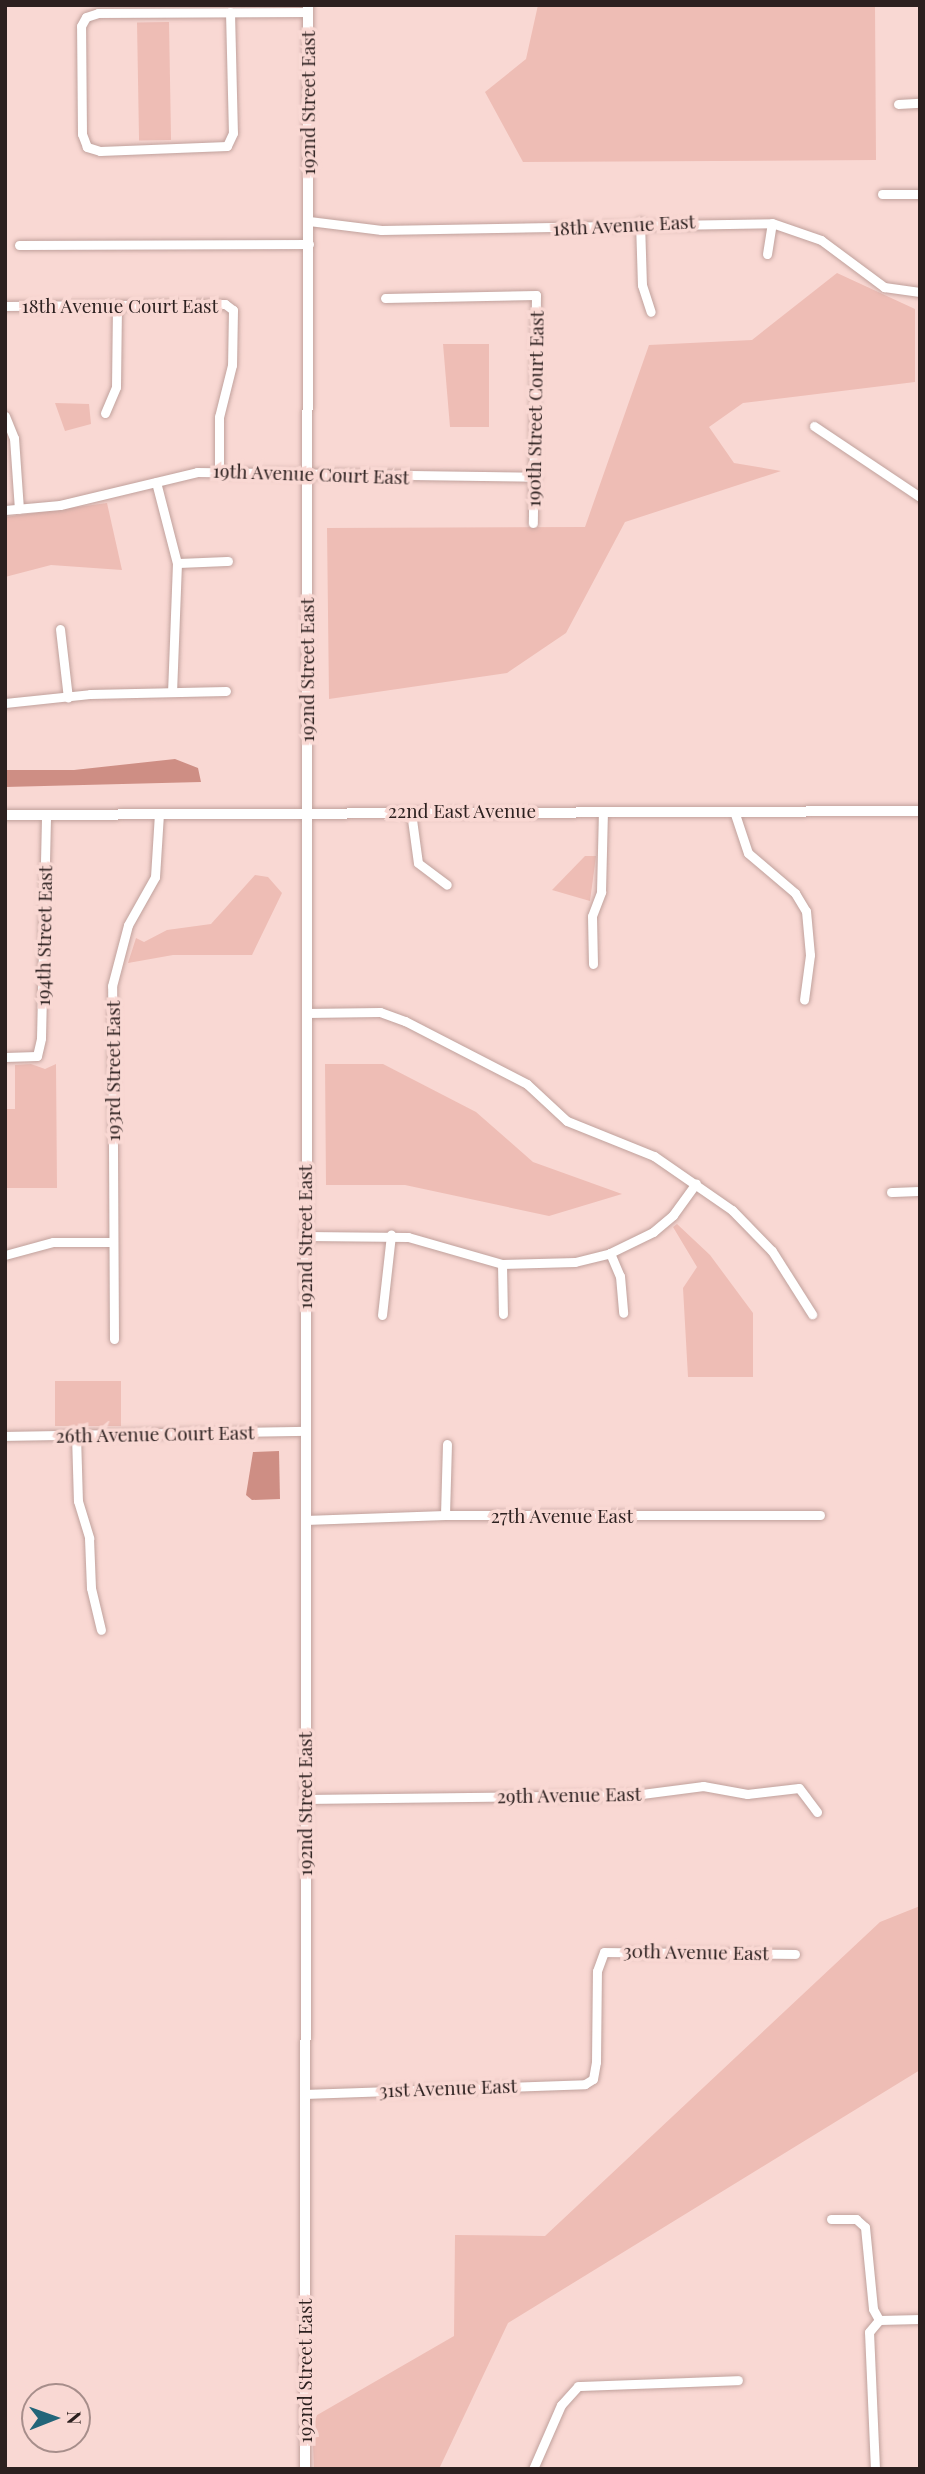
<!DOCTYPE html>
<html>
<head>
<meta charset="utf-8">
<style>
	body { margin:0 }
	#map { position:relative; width:925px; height:2474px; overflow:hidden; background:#f9d8d3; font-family:"Playfair Display",serif }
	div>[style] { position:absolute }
	.green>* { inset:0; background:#eebdb5; transform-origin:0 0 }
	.water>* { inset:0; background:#ce8e84 }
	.roads { filter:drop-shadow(0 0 2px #c0a19c) drop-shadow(0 0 2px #c0a19c) }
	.minor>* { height:9px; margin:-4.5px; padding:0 4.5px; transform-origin:4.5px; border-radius:4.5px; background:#fff }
	.tertiary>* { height:10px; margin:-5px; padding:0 5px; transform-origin:5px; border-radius:5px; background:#fff }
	span { translate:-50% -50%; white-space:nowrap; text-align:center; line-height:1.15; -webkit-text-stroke:7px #f9d8d3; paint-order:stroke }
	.street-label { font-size:19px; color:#2c201f }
	.frame { position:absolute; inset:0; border:7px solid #2c201f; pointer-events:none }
	.north { position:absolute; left:21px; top:2383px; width:70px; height:70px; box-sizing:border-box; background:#f9d8d3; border:2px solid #a78e8b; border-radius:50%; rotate:89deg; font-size:19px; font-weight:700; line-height:28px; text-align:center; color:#2c201f }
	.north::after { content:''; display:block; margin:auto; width:24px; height:32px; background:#236579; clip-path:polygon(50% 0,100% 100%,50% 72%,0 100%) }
</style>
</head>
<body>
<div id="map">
	<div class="green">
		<div style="clip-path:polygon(538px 5px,875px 5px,876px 160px,523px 162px,485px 92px,526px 59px)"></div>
		<div style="left:169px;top:22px;width:118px;height:32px;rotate:89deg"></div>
		<div style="clip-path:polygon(837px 273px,915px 309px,915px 382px,743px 403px,709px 427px,734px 463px,781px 471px,625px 522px,566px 633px,507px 673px,329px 699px,327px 528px,585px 527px,649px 345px,752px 340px)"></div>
		<div style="clip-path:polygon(443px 344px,489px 344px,489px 427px,450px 427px)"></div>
		<div style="clip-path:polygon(55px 403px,89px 404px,91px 424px,65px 431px)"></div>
		<div style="clip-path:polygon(107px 503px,122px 570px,51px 565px,5px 577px,5px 517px)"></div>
		<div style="clip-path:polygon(585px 856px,596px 856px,590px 901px,552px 890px)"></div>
		<div style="clip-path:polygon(255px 875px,268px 877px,282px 893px,252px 955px,173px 955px,128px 963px,136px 938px,144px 942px,167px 930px,211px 924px)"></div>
		<div style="clip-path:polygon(31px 1064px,45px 1069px,56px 1064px,57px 1188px,5px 1188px,5px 1109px,15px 1109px,15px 1065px)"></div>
		<div style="clip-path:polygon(325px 1064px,383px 1064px,476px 1112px,533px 1162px,622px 1194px,549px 1216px,405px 1185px,326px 1185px)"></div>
		<div style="clip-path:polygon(677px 1224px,710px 1255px,753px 1313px,753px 1377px,688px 1377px,683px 1288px,697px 1267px,673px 1227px)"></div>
		<div style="left:55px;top:1381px;width:66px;height:45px"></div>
		<div style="clip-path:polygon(920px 1906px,920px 2070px,508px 2323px,439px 2469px,314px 2469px,312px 2418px,454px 2336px,455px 2235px,545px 2236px,880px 1922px)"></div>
	</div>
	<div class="water">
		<div style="clip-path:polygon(175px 759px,198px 768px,201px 782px,5px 787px,5px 770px,74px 770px)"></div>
		<div style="clip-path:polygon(279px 1451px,280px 1499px,252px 1500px,246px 1495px,253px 1452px)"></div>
	</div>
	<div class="roads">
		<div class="minor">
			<div style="left:230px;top:12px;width:121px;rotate:88.6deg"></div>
			<div style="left:233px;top:133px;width:14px;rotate:115deg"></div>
			<div style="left:227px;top:146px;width:127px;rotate:177.7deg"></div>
			<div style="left:100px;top:151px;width:14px;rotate:-163deg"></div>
			<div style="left:87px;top:147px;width:14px;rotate:-111deg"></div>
			<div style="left:82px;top:134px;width:108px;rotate:-90.5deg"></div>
			<div style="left:81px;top:26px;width:10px;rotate:-61deg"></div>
			<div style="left:86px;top:17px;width:13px;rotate:-18deg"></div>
			<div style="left:98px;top:13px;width:210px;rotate:-0.3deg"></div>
			<div style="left:898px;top:104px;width:22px;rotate:-3deg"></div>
			<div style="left:882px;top:194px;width:38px"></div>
			<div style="left:309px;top:221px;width:73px;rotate:7.1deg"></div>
			<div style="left:381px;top:230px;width:391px;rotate:-1deg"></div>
			<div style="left:772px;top:223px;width:52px;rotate:19.1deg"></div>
			<div style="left:821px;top:240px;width:79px;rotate:36.7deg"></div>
			<div style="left:884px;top:287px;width:36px;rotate:8deg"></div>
			<div style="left:640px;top:222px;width:63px;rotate:88.2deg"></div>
			<div style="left:642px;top:285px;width:28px;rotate:72deg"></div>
			<div style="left:19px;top:245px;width:290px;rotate:-0.2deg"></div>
			<div style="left:767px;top:254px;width:31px;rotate:-81deg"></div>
			<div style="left:385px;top:298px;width:151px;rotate:-1.1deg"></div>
			<div style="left:536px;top:295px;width:228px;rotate:90.8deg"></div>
			<div style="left:5px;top:306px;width:220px;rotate:-0.5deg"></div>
			<div style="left:225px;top:304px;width:10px;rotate:37deg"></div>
			<div style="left:233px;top:310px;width:55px;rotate:91deg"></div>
			<div style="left:232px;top:365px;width:54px;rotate:104deg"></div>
			<div style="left:219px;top:417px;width:54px;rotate:90deg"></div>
			<div style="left:105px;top:413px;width:28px;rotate:-67deg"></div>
			<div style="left:116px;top:387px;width:82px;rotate:-89.3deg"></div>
			<div style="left:5px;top:416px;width:24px;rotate:68deg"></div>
			<div style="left:14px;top:438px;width:71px;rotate:86deg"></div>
			<div style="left:814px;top:426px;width:128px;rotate:33.8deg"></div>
			<div style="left:156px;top:482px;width:84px;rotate:75.5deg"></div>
			<div style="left:177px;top:563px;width:129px;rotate:92.2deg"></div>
			<div style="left:5px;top:510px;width:55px;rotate:-5.2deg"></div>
			<div style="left:60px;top:505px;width:141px;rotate:-13.5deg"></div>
			<div style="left:197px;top:472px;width:339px;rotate:0.8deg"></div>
			<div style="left:177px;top:563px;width:51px;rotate:-2.2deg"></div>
			<div style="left:60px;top:629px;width:69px;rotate:83.4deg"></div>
			<div style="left:5px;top:703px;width:85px;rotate:-6deg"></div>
			<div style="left:90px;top:694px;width:136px;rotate:-1.3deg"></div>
			<div style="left:734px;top:811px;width:44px;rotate:71.6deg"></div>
			<div style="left:748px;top:853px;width:62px;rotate:40.4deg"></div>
			<div style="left:795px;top:893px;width:21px;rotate:59deg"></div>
			<div style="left:806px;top:911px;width:44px;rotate:84.8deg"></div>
			<div style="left:810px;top:955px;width:45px;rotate:97.6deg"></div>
			<div style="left:411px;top:812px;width:51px;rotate:82.2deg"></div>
			<div style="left:418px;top:863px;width:36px;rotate:37deg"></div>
			<div style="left:593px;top:964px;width:48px;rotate:-91.2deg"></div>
			<div style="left:592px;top:916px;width:26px;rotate:-69deg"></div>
			<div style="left:601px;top:892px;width:81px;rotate:-88.6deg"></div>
			<div style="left:306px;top:1013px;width:74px;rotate:-0.8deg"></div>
			<div style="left:380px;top:1012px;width:27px;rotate:20deg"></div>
			<div style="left:405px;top:1021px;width:137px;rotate:27.3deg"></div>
			<div style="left:527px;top:1084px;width:54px;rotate:42.8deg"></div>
			<div style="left:567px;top:1121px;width:94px;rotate:21.9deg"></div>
			<div style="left:654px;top:1156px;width:95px;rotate:34.7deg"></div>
			<div style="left:732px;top:1210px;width:57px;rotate:45.7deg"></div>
			<div style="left:772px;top:1251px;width:75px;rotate:57.6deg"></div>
			<div style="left:5px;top:1057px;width:32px;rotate:-2deg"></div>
			<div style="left:37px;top:1056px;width:18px;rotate:-77deg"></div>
			<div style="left:41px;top:1038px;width:223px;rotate:-88.7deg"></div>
			<div style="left:891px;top:1192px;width:29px;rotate:-2deg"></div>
			<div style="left:305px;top:1236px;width:103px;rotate:0.6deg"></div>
			<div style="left:408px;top:1237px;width:98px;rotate:16deg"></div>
			<div style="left:502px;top:1264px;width:73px;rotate:-1.6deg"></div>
			<div style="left:575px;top:1262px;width:36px;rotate:-14deg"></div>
			<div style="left:610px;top:1253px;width:48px;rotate:-26deg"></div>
			<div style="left:653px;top:1232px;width:26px;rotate:-40deg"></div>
			<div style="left:673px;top:1215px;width:39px;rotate:-54deg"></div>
			<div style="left:610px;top:1253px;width:25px;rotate:67deg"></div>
			<div style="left:620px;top:1276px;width:37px;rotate:85deg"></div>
			<div style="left:5px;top:1255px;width:50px;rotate:-15.2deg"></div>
			<div style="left:53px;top:1242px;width:60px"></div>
			<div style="left:502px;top:1264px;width:50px;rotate:88.9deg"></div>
			<div style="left:382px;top:1315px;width:81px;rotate:-83.6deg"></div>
			<div style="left:114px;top:1339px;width:353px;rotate:-90.3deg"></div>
			<div style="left:112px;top:986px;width:63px;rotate:-75.3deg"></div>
			<div style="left:128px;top:925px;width:55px;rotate:-60.6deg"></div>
			<div style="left:155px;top:877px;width:64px;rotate:-86.4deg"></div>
			<div style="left:76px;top:1435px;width:66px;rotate:88.3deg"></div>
			<div style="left:78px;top:1501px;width:39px;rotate:73deg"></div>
			<div style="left:89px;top:1538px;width:50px;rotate:87.7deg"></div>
			<div style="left:91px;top:1588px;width:43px;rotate:76.6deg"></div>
			<div style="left:5px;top:1436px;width:300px;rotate:-1deg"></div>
			<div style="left:445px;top:1515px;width:71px;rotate:-88.4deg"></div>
			<div style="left:305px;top:1520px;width:140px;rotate:-2deg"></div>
			<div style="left:445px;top:1515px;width:375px"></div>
			<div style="left:305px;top:1799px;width:329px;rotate:-0.7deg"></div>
			<div style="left:634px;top:1795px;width:70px;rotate:-7.4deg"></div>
			<div style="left:703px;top:1786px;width:45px;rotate:10.3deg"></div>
			<div style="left:747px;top:1794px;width:52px;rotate:-6.6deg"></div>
			<div style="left:799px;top:1788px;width:30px;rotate:53deg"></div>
			<div style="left:304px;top:2094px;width:281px;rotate:-2deg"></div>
			<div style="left:585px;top:2084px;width:9px;rotate:-32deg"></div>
			<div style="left:593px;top:2079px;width:17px;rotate:-80deg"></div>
			<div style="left:596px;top:2062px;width:91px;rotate:-89.4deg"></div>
			<div style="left:597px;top:1971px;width:20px;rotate:-70deg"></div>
			<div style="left:604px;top:1952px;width:191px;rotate:0.6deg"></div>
			<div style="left:831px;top:2219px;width:25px"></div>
			<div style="left:856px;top:2219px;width:12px;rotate:42deg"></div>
			<div style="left:865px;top:2227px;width:82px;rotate:84.4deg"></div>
			<div style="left:873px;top:2309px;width:13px;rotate:61deg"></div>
			<div style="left:879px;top:2320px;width:41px;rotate:-1.4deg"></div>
			<div style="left:533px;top:2469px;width:70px;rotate:-66.4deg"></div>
			<div style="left:561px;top:2405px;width:25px;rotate:-48deg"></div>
			<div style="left:578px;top:2386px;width:160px;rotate:-2.1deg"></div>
			<div style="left:875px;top:2469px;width:137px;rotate:-92.5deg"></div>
			<div style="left:869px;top:2332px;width:16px;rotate:-50deg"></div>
		</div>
		<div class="tertiary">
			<div style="left:5px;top:815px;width:915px;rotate:-0.25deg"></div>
			<div style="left:305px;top:2469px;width:2464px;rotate:-89.93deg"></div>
		</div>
	</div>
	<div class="street-label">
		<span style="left:308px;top:103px;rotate:-90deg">192nd Street East</span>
		<span style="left:624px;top:225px;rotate:-3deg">18th Avenue East</span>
		<span style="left:120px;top:306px">18th Avenue Court East</span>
		<span style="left:535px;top:409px;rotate:-89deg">190th Street Court East</span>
		<span style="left:311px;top:474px;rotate:2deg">19th Avenue Court East</span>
		<span style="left:307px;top:670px;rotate:-90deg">192nd Street East</span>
		<span style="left:462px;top:811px">22nd East Avenue</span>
		<span style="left:44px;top:936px;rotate:-89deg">194th Street East</span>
		<span style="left:113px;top:1071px;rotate:-90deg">193rd Street East</span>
		<span style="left:305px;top:1237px;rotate:-90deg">192nd Street East</span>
		<span style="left:155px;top:1434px;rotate:-1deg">26th Avenue Court East</span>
		<span style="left:562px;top:1516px">27th Avenue East</span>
		<span style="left:569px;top:1795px;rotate:-1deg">29th Avenue East</span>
		<span style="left:305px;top:1804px;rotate:-90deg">192nd Street East</span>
		<span style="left:696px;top:1952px;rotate:1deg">30th Avenue East</span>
		<span style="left:448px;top:2088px;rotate:-2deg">31st Avenue East</span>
		<span style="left:305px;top:2371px;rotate:-90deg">192nd Street East</span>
	</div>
	<div class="frame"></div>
	<div class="north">N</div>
</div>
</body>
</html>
